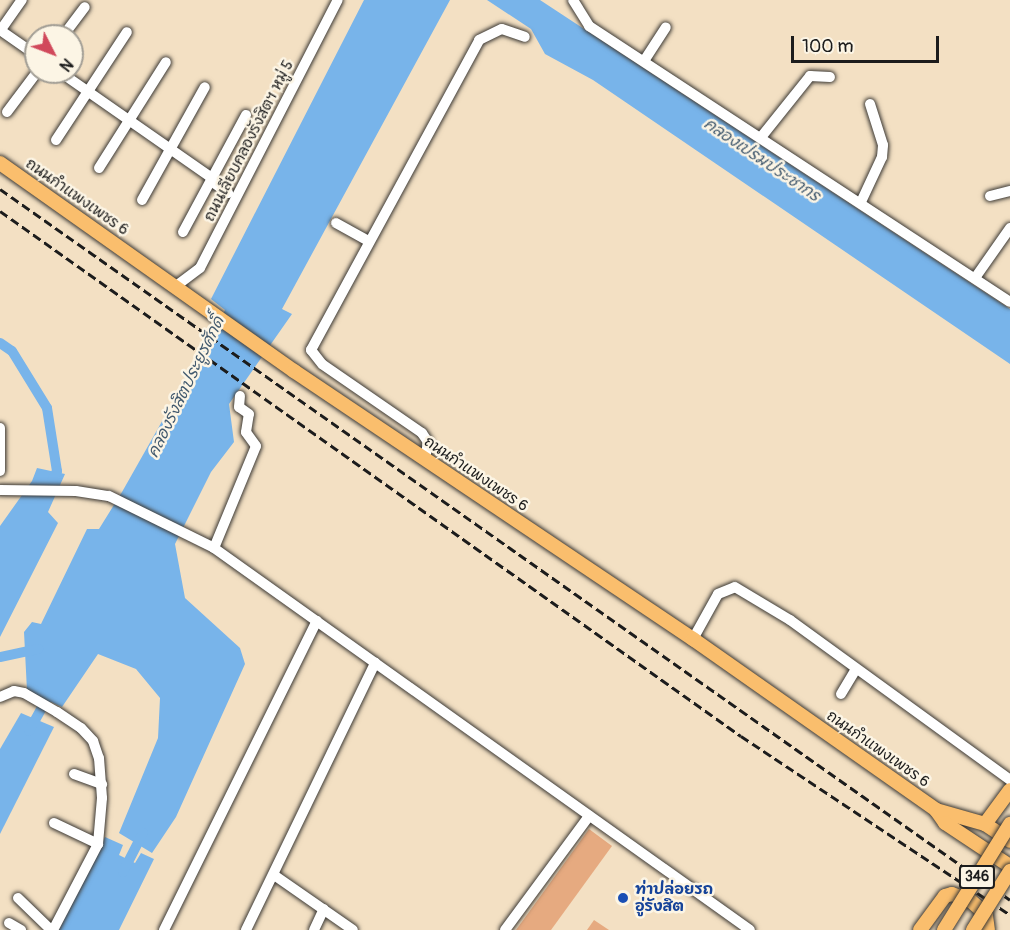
<!DOCTYPE html>
<html>
<head>
<meta charset="utf-8">
<style>
	body { margin:0 }
	#map { position:relative; width:1010px; height:930px; overflow:hidden; background:#f3e0c3; font-family:Pangolin,"Playpen Sans Thai",sans-serif }
	div>[style] { position:absolute }
	.water>* { inset:0; background:#78b4ea }
	.canal>* { height:10px; margin:-5px; padding:0 5px; transform-origin:5px; border-radius:5px; background:#78b4ea }
	.building>* { inset:0; background:#e6aa80 }
	.roads { filter:drop-shadow(0 0 2px #3c3935) drop-shadow(0 0 2px #3c3935) }
	.minor>* { height:10px; margin:-5px; padding:0 5px; transform-origin:5px; border-radius:5px; background:#fff }
	.major>* { height:14px; margin:-7px; padding:0 7px; transform-origin:7px; border-radius:7px; background:#fabe6d }
	.rail>* { height:3px; margin-top:-1.5px; transform-origin:0; background:repeating-linear-gradient(90deg,#1c1c1c 0 9px,transparent 0 13.5px) }
	.bridges { filter:drop-shadow(0 0 2px #3c3935) drop-shadow(0 0 2px #3c3935) }
	.major-bridge>* { height:14px; margin:-7px; padding:0 7px; transform-origin:7px; border-radius:7px; background:#fabe6d }
	.dots>* { width:16px; height:16px; translate:-50% -50%; box-sizing:border-box; border:3px solid #fcf5e5; border-radius:50% }
	span { translate:-50% -50%; white-space:nowrap; text-align:center; line-height:1.15; -webkit-text-stroke:5px #fcf5e5; paint-order:stroke }
	.shield-label span { padding:2px 4px; background:#fcf5e5; border:2px solid; border-radius:4px; -webkit-text-stroke-width:0 }
	.shield-label { font-size:14px; color:#1c1c1c; font-weight:700 }
	.street-label { font-size:15px; color:#1c1c1c }
	.transit-label { font-size:15px; color:#164399; font-weight:700 }
	.left { translate:0 -50%; text-align:left }
	.water-label { font-size:16px; color:#41596e; font-style:italic }
	.north { position:absolute; left:24px; top:24px; width:60px; height:60px; box-sizing:border-box; background:#fcf5e5; border:2px solid #a29e95; border-radius:50%; rotate:132deg; font-size:16px; font-weight:700; line-height:24px; text-align:center; color:#1c1c1c }
	.north::after { content:''; display:block; margin:auto; width:21px; height:27px; background:#d1495b; clip-path:polygon(50% 0,100% 100%,50% 72%,0 100%) }
	.scale { position:absolute; left:791px; top:36px; width:148px; height:27px; box-sizing:border-box; border:3px solid #1c1c1c; border-top:0; padding-left:8px; font-size:18px; line-height:21px; white-space:nowrap; color:#1c1c1c; -webkit-text-stroke:4px #fcf5e5; paint-order:stroke }
</style>
</head>
<body>
<div id="map">
	<div class="water">
		<div style="clip-path:polygon(364px 0,450px 0,282px 309px,292px 314px,229px 404px,234px 442px,211px 472px,175px 544px,185px 598px,240px 648px,245px 664px,176px 817px,152px 853px,119px 833px,158px 738px,160px 698px,136px 669px,98px 654px,62px 707px,27px 691px,24px 632px,32px 622px,41px 624px,87px 529px,99px 529px,122px 492px,225px 310px,211px 299px)"></div>
		<div style="clip-path:polygon(487px 0,540px 0,1010px 309px,1010px 364px,593px 80px,545px 54px,531px 29px)"></div>
		<div style="clip-path:polygon(37px 468px,65px 474px,48px 512px,58px 523px,0 637px,0 526px,32px 481px)"></div>
		<div style="clip-path:polygon(21px 713px,54px 727px,0 834px,0 749px)"></div>
		<div style="clip-path:polygon(105px 837px,123px 845px,119px 855px,135px 863px,141px 853px,154px 859px,119px 930px,59px 930px)"></div>
	</div>
	<div class="canal">
		<div style="left:0;top:343px;width:14px;rotate:34deg"></div>
		<div style="left:12px;top:351px;width:67px;rotate:58.4deg"></div>
		<div style="left:47px;top:408px;width:64px;rotate:81deg"></div>
		<div style="left:57px;top:471px;width:14px;rotate:115deg"></div>
		<div style="left:0;top:657px;width:39px;rotate:-12deg"></div>
		<div style="left:29px;top:731px;width:38px;rotate:-61deg"></div>
		<div style="left:123px;top:872px;width:44px;rotate:-62.9deg"></div>
	</div>
	<div class="building">
		<div style="clip-path:polygon(589px 829px,612px 846px,551px 930px,516px 930px)"></div>
		<div style="clip-path:polygon(594px 920px,609px 930px,587px 930px)"></div>
	</div>
	<div class="roads">
		<div class="minor">
			<div style="left:573px;top:0;width:31px;rotate:58deg"></div>
			<div style="left:589px;top:26px;width:503px;rotate:33.25deg"></div>
			<div style="left:0;top:30px;width:44px;rotate:34.8deg"></div>
			<div style="left:0;top:31px;width:38px;rotate:-55deg"></div>
			<div style="left:63px;top:36px;width:36px;rotate:-53deg"></div>
			<div style="left:644px;top:61px;width:40px;rotate:-57.1deg"></div>
			<div style="left:60px;top:72px;width:185px;rotate:34.9deg"></div>
			<div style="left:7px;top:112px;width:50px;rotate:-53.1deg"></div>
			<div style="left:762px;top:136px;width:77px;rotate:-51.3deg"></div>
			<div style="left:810px;top:76px;width:20px;rotate:3deg"></div>
			<div style="left:56px;top:140px;width:129px;rotate:-56.7deg"></div>
			<div style="left:99px;top:168px;width:125px;rotate:-57.7deg"></div>
			<div style="left:211px;top:181px;width:21px;rotate:35deg"></div>
			<div style="left:990px;top:196px;width:21px;rotate:-14deg"></div>
			<div style="left:142px;top:200px;width:129px;rotate:-60.9deg"></div>
			<div style="left:861px;top:202px;width:50px;rotate:-65deg"></div>
			<div style="left:882px;top:157px;width:12px;rotate:-85deg"></div>
			<div style="left:883px;top:145px;width:43px;rotate:-107.6deg"></div>
			<div style="left:336px;top:223px;width:38px;rotate:29deg"></div>
			<div style="left:183px;top:232px;width:133px;rotate:-61.7deg"></div>
			<div style="left:975px;top:278px;width:61px;rotate:-55deg"></div>
			<div style="left:176px;top:286px;width:30px;rotate:-37deg"></div>
			<div style="left:200px;top:268px;width:301px;rotate:-62.8deg"></div>
			<div style="left:0;top:428px;width:43px;rotate:90deg"></div>
			<div style="left:425px;top:459px;width:17px;rotate:-80deg"></div>
			<div style="left:428px;top:442px;width:11px;rotate:-124deg"></div>
			<div style="left:422px;top:433px;width:121px;rotate:-145.4deg"></div>
			<div style="left:322px;top:364px;width:18px;rotate:-128deg"></div>
			<div style="left:311px;top:350px;width:353px;rotate:-61.5deg"></div>
			<div style="left:479px;top:40px;width:25px;rotate:-26deg"></div>
			<div style="left:502px;top:29px;width:24px;rotate:19deg"></div>
			<div style="left:0;top:490px;width:76px;rotate:0.8deg"></div>
			<div style="left:76px;top:491px;width:33px;rotate:9deg"></div>
			<div style="left:109px;top:496px;width:117px;rotate:26.3deg"></div>
			<div style="left:214px;top:548px;width:658px;rotate:35.48deg"></div>
			<div style="left:214px;top:548px;width:110px;rotate:-67.6deg"></div>
			<div style="left:256px;top:446px;width:17px;rotate:-126deg"></div>
			<div style="left:246px;top:432px;width:18px;rotate:-81deg"></div>
			<div style="left:249px;top:414px;width:12px;rotate:-145deg"></div>
			<div style="left:239px;top:407px;width:11px;rotate:-85deg"></div>
			<div style="left:693px;top:639px;width:51px;rotate:-60.9deg"></div>
			<div style="left:718px;top:594px;width:18px;rotate:-22deg"></div>
			<div style="left:735px;top:587px;width:64px;rotate:31deg"></div>
			<div style="left:790px;top:620px;width:272px;rotate:36deg"></div>
			<div style="left:841px;top:694px;width:29px;rotate:-59deg"></div>
			<div style="left:0;top:697px;width:15px;rotate:-23deg"></div>
			<div style="left:14px;top:691px;width:10px;rotate:11deg"></div>
			<div style="left:24px;top:693px;width:38px;rotate:30deg"></div>
			<div style="left:57px;top:712px;width:29px;rotate:34deg"></div>
			<div style="left:81px;top:728px;width:18px;rotate:47deg"></div>
			<div style="left:93px;top:741px;width:18px;rotate:71deg"></div>
			<div style="left:99px;top:758px;width:40px;rotate:85.7deg"></div>
			<div style="left:102px;top:798px;width:46px;rotate:95deg"></div>
			<div style="left:98px;top:844px;width:97px;rotate:117.6deg"></div>
			<div style="left:74px;top:774px;width:30px;rotate:20deg"></div>
			<div style="left:54px;top:823px;width:49px;rotate:25.5deg"></div>
			<div style="left:274px;top:875px;width:96px;rotate:34.8deg"></div>
			<div style="left:18px;top:898px;width:46px;rotate:44.1deg"></div>
			<div style="left:9px;top:923px;width:14px;rotate:30deg"></div>
			<div style="left:164px;top:930px;width:345px;rotate:-63.7deg"></div>
			<div style="left:246px;top:930px;width:297px;rotate:-64.2deg"></div>
			<div style="left:314px;top:930px;width:23px;rotate:-65deg"></div>
			<div style="left:505px;top:930px;width:142px;rotate:-53.6deg"></div>
		</div>
		<div class="major">
			<div style="left:0;top:163px;width:360px;rotate:35.3deg"></div>
			<div style="left:294px;top:371px;width:481px;rotate:33.9deg"></div>
			<div style="left:693px;top:639px;width:297px;rotate:35.1deg"></div>
			<div style="left:936px;top:810px;width:51px;rotate:15.9deg"></div>
			<div style="left:985px;top:824px;width:30px;rotate:34deg"></div>
			<div style="left:936px;top:810px;width:16px;rotate:55deg"></div>
			<div style="left:945px;top:823px;width:78px;rotate:33.5deg"></div>
			<div style="left:985px;top:824px;width:42px;rotate:-53.7deg"></div>
			<div style="left:920px;top:930px;width:42px;rotate:-53.7deg"></div>
			<div style="left:945px;top:896px;width:7px;rotate:-16deg"></div>
			<div style="left:952px;top:894px;width:20px;rotate:20deg"></div>
			<div style="left:971px;top:901px;width:12px;rotate:42deg"></div>
			<div style="left:980px;top:909px;width:9px;rotate:49deg"></div>
			<div style="left:986px;top:916px;width:14px;rotate:82deg"></div>
		</div>
	</div>
	<div class="rail">
		<div style="left:0;top:189px;width:1235px;rotate:35.14deg"></div>
		<div style="left:0;top:211px;width:908px;rotate:35.32deg"></div>
		<div style="left:741px;top:736px;width:323px;rotate:33.6deg"></div>
	</div>
	<div class="bridges">
		<div class="major-bridge">
			<div style="left:944px;top:930px;width:125px;rotate:-58.1deg"></div>
			<div style="left:973px;top:930px;width:70px;rotate:-57.9deg"></div>
		</div>
	</div>
	<div class="dots">
		<div style="left:623px;top:898px;background:#1a4fb4"></div>
	</div>
	<div class="shield-label">
		<span style="left:977px;top:877px">346</span>
	</div>
	<div class="street-label">
		<span style="left:249px;top:141px;rotate:-63deg">ถนนเลียบคลองรังสิตฯ หมู่ 5</span>
		<span style="left:77px;top:197px;rotate:35deg">ถนนกำแพงเพชร 6</span>
		<span style="left:476px;top:474px;rotate:34deg">ถนนกำแพงเพชร 6</span>
		<span style="left:878px;top:749px;rotate:35deg">ถนนกำแพงเพชร 6</span>
	</div>
	<div class="transit-label">
		<span class="left" style="left:635px;top:898px">ท่าปล่อยรถ<br>อู่รังสิต</span>
	</div>
	<div class="water-label">
		<span style="left:762px;top:160px;rotate:34deg">คลองเปรมประชากร</span>
		<span style="left:186px;top:387px;rotate:-64deg">คลองรังสิตประยูรศักดิ์</span>
	</div>
	<div class="north">N</div>
	<div class="scale">100 m</div>
</div>
</body>
</html>
